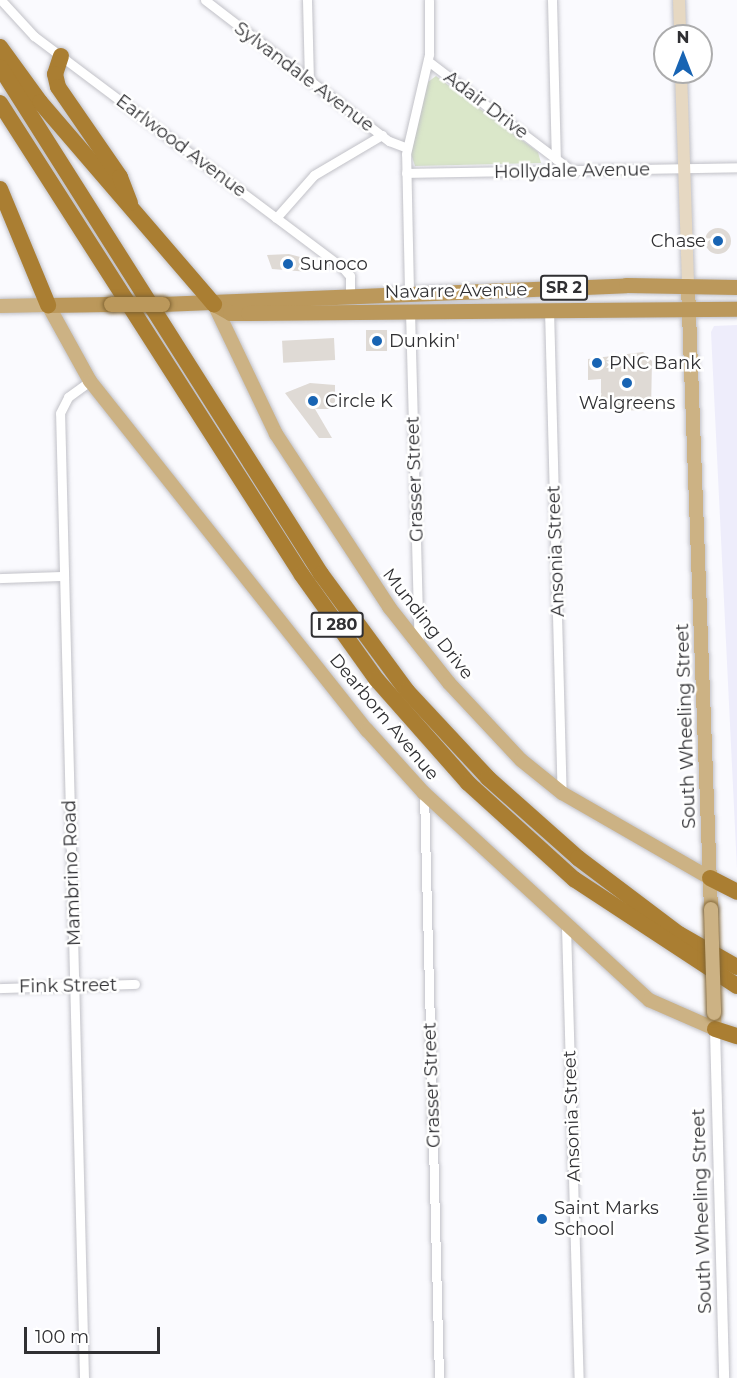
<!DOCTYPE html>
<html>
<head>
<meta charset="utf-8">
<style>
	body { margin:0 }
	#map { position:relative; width:737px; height:1378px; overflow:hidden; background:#fafafe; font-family:Montserrat,sans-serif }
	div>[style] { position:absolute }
	.built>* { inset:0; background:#eeedfb }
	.green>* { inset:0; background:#dae7c9 }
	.building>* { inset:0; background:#dfdad5; transform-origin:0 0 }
	.round { border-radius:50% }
	.roads { filter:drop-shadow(0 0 2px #c1c1c7) drop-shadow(0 0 2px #c1c1c7) }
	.minor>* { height:9px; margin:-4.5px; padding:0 4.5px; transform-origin:4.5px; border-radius:4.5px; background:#fff }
	.tertiary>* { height:10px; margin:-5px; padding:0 5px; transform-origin:5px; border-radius:5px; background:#fff }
	.secondary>* { height:12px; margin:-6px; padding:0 6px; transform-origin:6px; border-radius:6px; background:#e6d8c2 }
	.primary>* { height:14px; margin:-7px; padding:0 7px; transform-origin:7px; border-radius:7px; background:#ccb284 }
	.trunk>* { height:15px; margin:-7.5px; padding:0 7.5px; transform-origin:7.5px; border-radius:7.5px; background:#bb985b }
	.motorway>* { height:16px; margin:-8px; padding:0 8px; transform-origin:8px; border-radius:8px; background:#aa7e32 }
	.bridges { filter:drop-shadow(0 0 2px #7f6332) drop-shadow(0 0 2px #7f6332) }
	.primary-bridge>* { height:14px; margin:-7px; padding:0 7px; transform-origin:7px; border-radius:7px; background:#ccb284 }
	.trunk-bridge>* { height:15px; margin:-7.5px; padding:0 7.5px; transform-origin:7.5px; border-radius:7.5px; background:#bb985b }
	.dots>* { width:16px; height:16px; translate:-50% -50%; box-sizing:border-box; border:3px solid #fff; border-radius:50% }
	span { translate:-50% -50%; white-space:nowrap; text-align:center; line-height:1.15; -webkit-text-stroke:5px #fff; paint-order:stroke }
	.shield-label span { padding:2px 4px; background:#fff; border:2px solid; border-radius:4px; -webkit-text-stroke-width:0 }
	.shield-label { font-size:16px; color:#303033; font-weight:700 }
	.street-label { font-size:18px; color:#303033 }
	.poi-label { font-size:18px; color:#303033 }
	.right { translate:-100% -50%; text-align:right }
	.left { translate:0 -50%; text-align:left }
	.north { position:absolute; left:653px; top:24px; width:60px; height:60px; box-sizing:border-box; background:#fff; border:2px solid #acacad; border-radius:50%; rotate:0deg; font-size:16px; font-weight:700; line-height:24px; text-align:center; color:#303033 }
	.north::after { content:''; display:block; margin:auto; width:21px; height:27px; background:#1864b3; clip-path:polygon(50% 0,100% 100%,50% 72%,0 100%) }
	.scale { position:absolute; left:24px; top:1327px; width:136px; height:27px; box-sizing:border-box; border:3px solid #303033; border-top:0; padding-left:8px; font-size:18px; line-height:21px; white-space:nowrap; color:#303033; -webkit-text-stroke:4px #fff; paint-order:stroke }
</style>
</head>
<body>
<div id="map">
	<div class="built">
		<div style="clip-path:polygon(737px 325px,737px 869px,711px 332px,714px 326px)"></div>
	</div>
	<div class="green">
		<div style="clip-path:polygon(436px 76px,538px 152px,541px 163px,415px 166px,411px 154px,428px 82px)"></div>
	</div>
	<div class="building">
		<div class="round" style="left:705px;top:228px;width:26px;height:26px"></div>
		<div style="clip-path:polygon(289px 254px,304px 258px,309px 272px,272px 269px,267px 255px)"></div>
		<div style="left:366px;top:330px;width:21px;height:21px"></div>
		<div style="left:334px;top:338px;width:22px;height:52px;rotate:87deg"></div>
		<div style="clip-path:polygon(643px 352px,652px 361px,651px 410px,601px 411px,601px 379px,588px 380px,588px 359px)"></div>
		<div style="clip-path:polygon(310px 383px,335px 385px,335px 409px,315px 409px,332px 438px,319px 438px,285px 393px)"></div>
	</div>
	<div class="roads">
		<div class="minor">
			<div style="left:1px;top:0;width:49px;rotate:47.5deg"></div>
			<div style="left:34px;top:36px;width:386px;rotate:36.9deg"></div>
			<div style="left:343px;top:268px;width:11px;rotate:49deg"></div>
			<div style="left:350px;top:276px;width:19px;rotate:90deg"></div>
			<div style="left:205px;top:0;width:232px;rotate:37.5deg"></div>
			<div style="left:389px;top:141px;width:19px;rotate:21deg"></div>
			<div style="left:307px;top:0;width:81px;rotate:88.6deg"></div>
			<div style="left:552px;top:0;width:159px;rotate:88.6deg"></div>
			<div style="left:428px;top:61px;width:181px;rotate:37.4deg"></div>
			<div style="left:406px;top:173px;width:331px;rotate:-1deg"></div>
			<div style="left:276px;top:218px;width:57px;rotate:-48.5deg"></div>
			<div style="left:314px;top:175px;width:79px;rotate:-30.5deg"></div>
			<div style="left:409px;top:292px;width:138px;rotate:-91.2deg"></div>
			<div style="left:406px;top:154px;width:103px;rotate:-77deg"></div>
			<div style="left:429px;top:54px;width:54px;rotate:-90deg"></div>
			<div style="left:549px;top:309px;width:484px;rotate:88.5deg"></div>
			<div style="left:410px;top:311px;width:334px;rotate:88.5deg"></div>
			<div style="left:0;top:578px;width:64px;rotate:-1.8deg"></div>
			<div style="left:424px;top:793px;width:585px;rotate:88.53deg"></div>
			<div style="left:566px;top:926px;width:452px;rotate:88.4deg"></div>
			<div style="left:0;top:988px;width:135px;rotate:-1.7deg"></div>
			<div style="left:84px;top:1378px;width:965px;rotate:-91.42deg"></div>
			<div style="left:60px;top:413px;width:18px;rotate:-63deg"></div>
			<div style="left:68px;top:397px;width:27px;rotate:-36deg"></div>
		</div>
		<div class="tertiary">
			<div style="left:715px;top:1029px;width:349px;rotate:88.5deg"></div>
		</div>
		<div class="secondary">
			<div style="left:679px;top:0;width:36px;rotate:88deg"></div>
			<div style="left:681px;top:72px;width:214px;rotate:88.1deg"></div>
		</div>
		<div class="primary">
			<div style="left:688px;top:286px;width:623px;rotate:87.89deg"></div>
			<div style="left:214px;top:304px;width:144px;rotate:64.5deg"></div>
			<div style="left:276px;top:434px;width:207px;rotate:56.8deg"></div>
			<div style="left:389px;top:607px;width:97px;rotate:51.7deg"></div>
			<div style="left:449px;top:683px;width:105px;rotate:46.9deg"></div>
			<div style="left:521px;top:760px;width:53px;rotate:38.8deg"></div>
			<div style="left:562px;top:793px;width:171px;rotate:29.9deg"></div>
			<div style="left:0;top:306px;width:48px;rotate:-1.2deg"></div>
			<div style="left:48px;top:305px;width:87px;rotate:61.1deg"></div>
			<div style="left:90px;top:381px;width:446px;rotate:51.6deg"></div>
			<div style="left:367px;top:730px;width:85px;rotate:47.9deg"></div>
			<div style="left:424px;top:793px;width:306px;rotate:42.6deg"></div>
			<div style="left:649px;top:1000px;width:72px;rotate:23.7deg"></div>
			<div style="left:715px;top:1029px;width:11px;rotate:-95deg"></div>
		</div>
		<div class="trunk">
			<div style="left:162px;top:304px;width:464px;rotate:-2.3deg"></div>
			<div style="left:626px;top:285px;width:111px;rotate:1deg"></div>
			<div style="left:214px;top:304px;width:18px;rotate:29deg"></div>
			<div style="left:230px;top:313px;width:18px"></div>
			<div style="left:248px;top:313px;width:489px;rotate:-0.5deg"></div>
			<div style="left:48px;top:305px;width:63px;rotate:-0.9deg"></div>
		</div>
		<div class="motorway">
			<div style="left:0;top:47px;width:68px;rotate:54deg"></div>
			<div style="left:40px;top:102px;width:267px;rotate:49.3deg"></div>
			<div style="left:61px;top:56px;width:19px;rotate:108deg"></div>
			<div style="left:55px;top:74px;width:13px;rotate:77deg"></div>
			<div style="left:58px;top:87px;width:109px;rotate:55.4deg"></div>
			<div style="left:120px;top:177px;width:28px;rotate:69deg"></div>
			<div style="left:0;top:67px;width:600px;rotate:57.66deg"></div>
			<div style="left:321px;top:574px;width:145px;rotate:53.7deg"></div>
			<div style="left:407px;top:691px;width:119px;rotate:47deg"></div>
			<div style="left:488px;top:778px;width:120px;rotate:41.6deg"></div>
			<div style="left:578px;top:858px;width:126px;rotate:37deg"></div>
			<div style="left:679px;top:934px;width:67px;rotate:29.6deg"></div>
			<div style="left:0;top:103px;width:560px;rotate:57.39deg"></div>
			<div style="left:302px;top:575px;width:129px;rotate:54.5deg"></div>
			<div style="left:377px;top:680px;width:137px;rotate:48.5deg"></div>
			<div style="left:468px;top:783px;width:143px;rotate:42.2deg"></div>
			<div style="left:574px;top:879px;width:195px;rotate:33.3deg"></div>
			<div style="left:0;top:189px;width:126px;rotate:67.5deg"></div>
			<div style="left:710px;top:878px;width:30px;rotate:27deg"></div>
			<div style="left:715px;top:1029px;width:23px;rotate:18deg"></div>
		</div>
	</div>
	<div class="bridges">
		<div class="primary-bridge">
			<div style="left:711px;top:909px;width:104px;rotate:88.3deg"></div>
		</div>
		<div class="trunk-bridge">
			<div style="left:111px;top:304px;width:51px"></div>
		</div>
	</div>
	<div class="dots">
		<div style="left:718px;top:241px;background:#1864b3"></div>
		<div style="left:288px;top:264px;background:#1864b3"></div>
		<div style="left:377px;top:341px;background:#1864b3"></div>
		<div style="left:597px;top:363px;background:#1864b3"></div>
		<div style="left:627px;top:383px;background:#1864b3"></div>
		<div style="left:313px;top:401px;background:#1864b3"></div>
		<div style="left:542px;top:1219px;background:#1864b3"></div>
	</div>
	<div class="shield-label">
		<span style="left:564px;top:288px">SR 2</span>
		<span style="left:337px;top:625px">I 280</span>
	</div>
	<div class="street-label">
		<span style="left:304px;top:77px;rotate:37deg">Sylvandale Avenue</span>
		<span style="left:486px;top:105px;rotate:37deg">Adair Drive</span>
		<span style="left:181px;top:146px;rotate:37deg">Earlwood Avenue</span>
		<span style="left:572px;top:171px;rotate:-1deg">Hollydale Avenue</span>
		<span style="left:456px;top:291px;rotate:-1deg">Navarre Avenue</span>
		<span style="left:415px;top:479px;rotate:-92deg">Grasser Street</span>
		<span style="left:556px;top:551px;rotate:-92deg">Ansonia Street</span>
		<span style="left:428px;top:624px;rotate:52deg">Munding Drive</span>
		<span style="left:384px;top:717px;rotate:50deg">Dearborn Avenue</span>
		<span style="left:686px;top:726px;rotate:-92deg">South Wheeling Street</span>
		<span style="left:72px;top:873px;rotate:-92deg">Mambrino Road</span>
		<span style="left:68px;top:986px;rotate:-1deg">Fink Street</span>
		<span style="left:432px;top:1085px;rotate:-92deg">Grasser Street</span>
		<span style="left:572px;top:1116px;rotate:-92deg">Ansonia Street</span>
		<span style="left:702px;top:1211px;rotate:-92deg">South Wheeling Street</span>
	</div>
	<div class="poi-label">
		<span class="right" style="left:706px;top:241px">Chase</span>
		<span class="left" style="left:300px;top:264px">Sunoco</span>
		<span class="left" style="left:389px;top:341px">Dunkin'</span>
		<span class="left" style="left:609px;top:363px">PNC Bank</span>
		<span class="left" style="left:325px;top:401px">Circle K</span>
		<span style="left:627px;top:403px">Walgreens</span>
		<span class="left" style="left:554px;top:1219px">Saint Marks<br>School</span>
	</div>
	<div class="north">N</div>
	<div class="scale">100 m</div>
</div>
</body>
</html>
